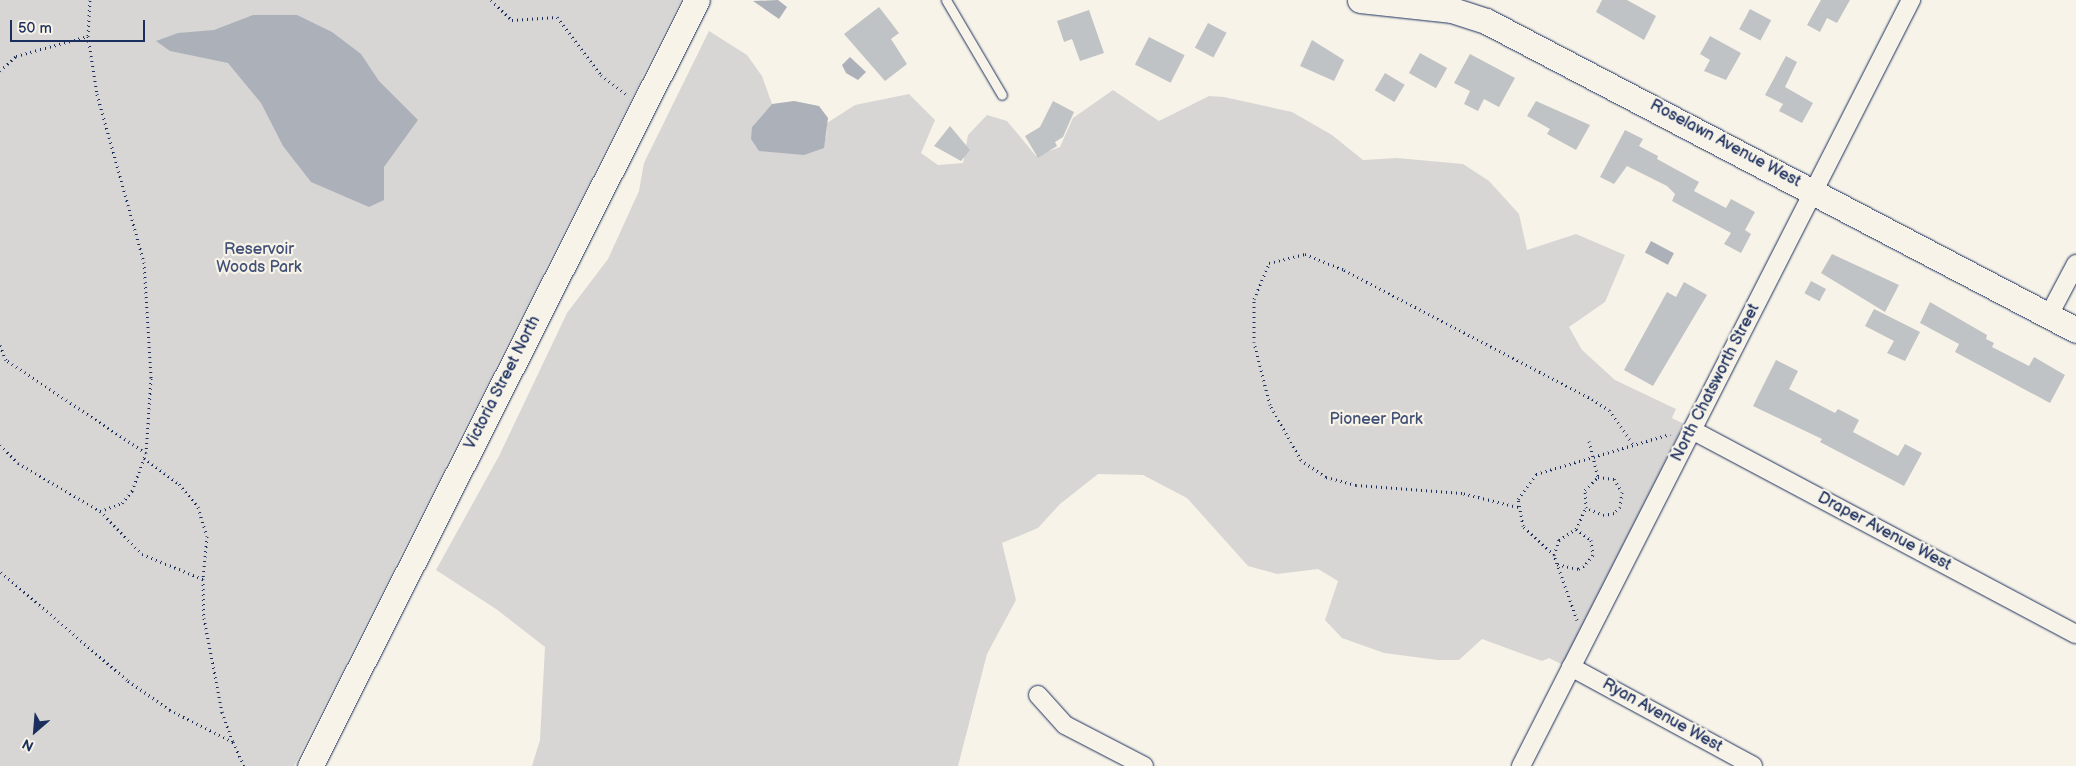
<!DOCTYPE html>
<html>
<head>
<meta charset="utf-8">
<style>
	body { margin:0 }
	#map { position:relative; width:2076px; height:766px; overflow:hidden; background:#f7f3e8; font-family:"Balsamiq Sans",sans-serif }
	div>[style] { position:absolute }
	.green>* { inset:0; background:#d7d6d4 }
	.water>* { inset:0; background:#acb0b9; transform-origin:0 0 }
	.building>* { inset:0; background:#c0c3c5; transform-origin:0 0 }
	.path>* { height:3px; margin-top:-1.5px; transform-origin:0; background:repeating-linear-gradient(90deg,#1b2f5e 0 1px,transparent 0 5px) }
	.roads { filter:drop-shadow(0 0 1px #1b2f5e) drop-shadow(0 0 1px #1b2f5e) }
	.lane>* { height:9px; margin:-4.5px; padding:0 4.5px; transform-origin:4.5px; border-radius:4.5px; background:#f7f3e8 }
	.street>* { height:18px; margin:-9px; padding:0 9px; transform-origin:9px; border-radius:9px; background:#f7f3e8 }
	.secondary>* { height:25px; margin:-12.5px; padding:0 12.5px; transform-origin:12.5px; border-radius:12.5px; background:#f7f3e8 }
	span { translate:-50% -50%; white-space:nowrap; text-align:center; line-height:1.15; -webkit-text-stroke:4.5px #f7f3e8; paint-order:stroke }
	.street-label { font-size:16px; color:#1b2f5e }
	.park-label { font-size:16px; color:#415076 }
	.north { position:absolute; left:10px; top:706px; width:50px; height:50px; -webkit-text-stroke:4px #f7f3e8; paint-order:stroke; rotate:207deg; font-size:14px; font-weight:700; line-height:20px; text-align:center; color:#1b2f5e }
	.north::after { content:''; display:block; margin:auto; width:18px; height:22px; background:#1b2f5e; clip-path:polygon(50% 0,100% 100%,50% 72%,0 100%) }
	.scale { position:absolute; left:10px; top:20px; width:135px; height:22px; box-sizing:border-box; border:2px solid #1b2f5e; border-top:0; padding-left:6px; font-size:15px; line-height:18px; white-space:nowrap; color:#1b2f5e; -webkit-text-stroke:4px #f7f3e8; paint-order:stroke }
</style>
</head>
<body>
<div id="map">
	<div class="green">
		<div style="clip-path:polygon(0 0,681px 0,294px 766px,0 766px)"></div>
		<div style="clip-path:polygon(709px 31px,747px 55px,762px 76px,772px 104px,752px 127px,759px 151px,778px 151px,826px 137px,827px 123px,855px 105px,909px 94px,935px 120px,921px 153px,938px 165px,963px 163px,968px 135px,987px 115px,1007px 121px,1036px 156px,1060px 147px,1073px 118px,1113px 90px,1159px 121px,1209px 96px,1224px 97px,1292px 112px,1332px 135px,1363px 160px,1397px 158px,1463px 164px,1489px 181px,1519px 214px,1527px 250px,1576px 234px,1625px 255px,1605px 302px,1569px 327px,1582px 350px,1615px 380px,1676px 409px,1672px 418px,1684px 424px,1563px 665px,1549px 658px,1542px 661px,1482px 639px,1459px 660px,1438px 660px,1384px 653px,1342px 638px,1325px 620px,1338px 581px,1318px 569px,1277px 574px,1248px 566px,1187px 498px,1143px 475px,1098px 474px,1060px 504px,1038px 528px,1002px 543px,1016px 600px,987px 654px,958px 766px,532px 766px,540px 740px,545px 647px,496px 609px,436px 570px,499px 456px,567px 313px,608px 259px,639px 191px,644px 163px)"></div>
	</div>
	<div class="water">
		<div style="clip-path:polygon(778px 0,787px 7px,779px 19px,753px 1px)"></div>
		<div style="clip-path:polygon(253px 15px,297px 15px,332px 32px,361px 54px,379px 81px,418px 120px,384px 167px,384px 200px,369px 207px,311px 182px,283px 146px,261px 103px,228px 63px,170px 51px,156px 41px,178px 33px,214px 30px)"></div>
		<div style="clip-path:polygon(850px 57px,866px 72px,858px 80px,846px 73px,842px 65px)"></div>
		<div style="clip-path:polygon(794px 101px,819px 106px,828px 118px,824px 148px,804px 155px,759px 151px,751px 139px,752px 127px,772px 104px)"></div>
		<div style="left:1651px;top:241px;width:26px;height:13px;rotate:28deg"></div>
	</div>
	<div class="building">
		<div style="clip-path:polygon(1602px 0,1627px 0,1656px 16px,1644px 40px,1596px 12px)"></div>
		<div style="clip-path:polygon(1821px 0,1850px 0,1837px 23px,1827px 18px,1820px 32px,1807px 25px)"></div>
		<div style="clip-path:polygon(879px 7px,899px 33px,891px 39px,907px 64px,885px 81px,844px 34px)"></div>
		<div style="left:1750px;top:9px;width:24px;height:23px;rotate:28deg"></div>
		<div style="clip-path:polygon(1089px 10px,1104px 53px,1080px 61px,1072px 39px,1064px 42px,1057px 21px)"></div>
		<div style="left:1208px;top:23px;width:21px;height:28px;rotate:28deg"></div>
		<div style="clip-path:polygon(1710px 36px,1741px 53px,1726px 80px,1704px 71px,1710px 60px,1700px 54px)"></div>
		<div style="left:1149px;top:37px;width:40px;height:31px;rotate:27deg"></div>
		<div style="clip-path:polygon(1312px 40px,1344px 60px,1334px 81px,1300px 66px)"></div>
		<div style="left:1420px;top:53px;width:31px;height:23px;rotate:29deg"></div>
		<div style="clip-path:polygon(1470px 54px,1515px 78px,1499px 107px,1484px 99px,1478px 111px,1464px 104px,1470px 91px,1454px 83px)"></div>
		<div style="clip-path:polygon(1786px 56px,1797px 62px,1785px 87px,1813px 103px,1802px 123px,1779px 111px,1783px 104px,1765px 95px)"></div>
		<div style="left:1385px;top:73px;width:23px;height:20px;rotate:31deg"></div>
		<div style="clip-path:polygon(1053px 101px,1074px 112px,1063px 137px,1055px 142px,1057px 146px,1038px 158px,1025px 136px,1040px 127px)"></div>
		<div style="clip-path:polygon(1536px 101px,1590px 125px,1576px 150px,1547px 134px,1550px 129px,1527px 116px)"></div>
		<div style="clip-path:polygon(950px 126px,970px 150px,961px 161px,934px 146px)"></div>
		<div style="clip-path:polygon(1625px 130px,1643px 139px,1639px 146px,1658px 156px,1657px 159px,1699px 182px,1694px 191px,1726px 208px,1731px 199px,1755px 212px,1745px 230px,1751px 234px,1741px 253px,1724px 244px,1731px 233px,1672px 201px,1675px 194px,1667px 186px,1627px 166px,1614px 184px,1600px 177px)"></div>
		<div style="clip-path:polygon(1832px 254px,1899px 285px,1885px 312px,1821px 273px)"></div>
		<div style="left:1811px;top:281px;width:17px;height:14px;rotate:28deg"></div>
		<div style="clip-path:polygon(1684px 282px,1707px 295px,1653px 386px,1624px 370px,1667px 292px,1676px 297px)"></div>
		<div style="clip-path:polygon(1930px 302px,1987px 335px,1986px 339px,1994px 343px,1992px 347px,2029px 366px,2034px 357px,2065px 375px,2050px 403px,1955px 352px,1959px 344px,1920px 323px)"></div>
		<div style="clip-path:polygon(1874px 309px,1920px 332px,1905px 361px,1887px 353px,1894px 341px,1865px 326px)"></div>
		<div style="clip-path:polygon(1776px 360px,1798px 371px,1789px 389px,1835px 413px,1838px 409px,1859px 420px,1853px 432px,1898px 456px,1905px 444px,1922px 453px,1904px 486px,1820px 442px,1822px 439px,1753px 406px)"></div>
	</div>
	<div class="path">
		<div style="left:491px;top:0;width:29px;rotate:44deg"></div>
		<div style="left:512px;top:20px;width:45px;rotate:-3.8deg"></div>
		<div style="left:557px;top:17px;width:73px;rotate:52.8deg"></div>
		<div style="left:601px;top:75px;width:31px;rotate:37deg"></div>
		<div style="left:88px;top:36px;width:36px;rotate:-87deg"></div>
		<div style="left:0;top:71px;width:22px;rotate:-43deg"></div>
		<div style="left:16px;top:56px;width:75px;rotate:-15.5deg"></div>
		<div style="left:88px;top:36px;width:59px;rotate:81.2deg"></div>
		<div style="left:97px;top:94px;width:174px;rotate:74.4deg"></div>
		<div style="left:144px;top:262px;width:116px;rotate:86.5deg"></div>
		<div style="left:151px;top:378px;width:75px;rotate:93.8deg"></div>
		<div style="left:146px;top:453px;width:168px;rotate:-146.4deg"></div>
		<div style="left:6px;top:360px;width:16px;rotate:-112deg"></div>
		<div style="left:1589px;top:441px;width:37px;rotate:76deg"></div>
		<div style="left:1598px;top:477px;width:16px;rotate:7deg"></div>
		<div style="left:1614px;top:479px;width:15px;rotate:58deg"></div>
		<div style="left:1622px;top:492px;width:15px;rotate:98deg"></div>
		<div style="left:1620px;top:507px;width:8px;rotate:135deg"></div>
		<div style="left:1614px;top:513px;width:10px;rotate:169deg"></div>
		<div style="left:1604px;top:515px;width:19px;rotate:-159deg"></div>
		<div style="left:1586px;top:508px;width:18px;rotate:-93deg"></div>
		<div style="left:1585px;top:490px;width:18px;rotate:-45deg"></div>
		<div style="left:0;top:445px;width:25px;rotate:45deg"></div>
		<div style="left:18px;top:463px;width:95px;rotate:30.3deg"></div>
		<div style="left:100px;top:511px;width:60px;rotate:45.7deg"></div>
		<div style="left:142px;top:554px;width:66px;rotate:22.3deg"></div>
		<div style="left:203px;top:579px;width:39px;rotate:89deg"></div>
		<div style="left:204px;top:618px;width:96px;rotate:79.2deg"></div>
		<div style="left:222px;top:712px;width:32px;rotate:70deg"></div>
		<div style="left:233px;top:742px;width:71px;rotate:-153.1deg"></div>
		<div style="left:170px;top:710px;width:52px;rotate:-145.1deg"></div>
		<div style="left:127px;top:680px;width:167px;rotate:-139.4deg"></div>
		<div style="left:144px;top:458px;width:44px;rotate:36.6deg"></div>
		<div style="left:179px;top:484px;width:30px;rotate:50deg"></div>
		<div style="left:198px;top:507px;width:30px;rotate:73deg"></div>
		<div style="left:207px;top:536px;width:43px;rotate:95.3deg"></div>
		<div style="left:1518px;top:507px;width:58px;rotate:-166deg"></div>
		<div style="left:1462px;top:493px;width:106px;rotate:-175.7deg"></div>
		<div style="left:1356px;top:485px;width:31px;rotate:-165deg"></div>
		<div style="left:1326px;top:477px;width:30px;rotate:-146deg"></div>
		<div style="left:1301px;top:460px;width:63px;rotate:-119.4deg"></div>
		<div style="left:1270px;top:405px;width:65px;rotate:-104.3deg"></div>
		<div style="left:1254px;top:342px;width:43px;rotate:-90deg"></div>
		<div style="left:1254px;top:299px;width:39px;rotate:-67deg"></div>
		<div style="left:1269px;top:263px;width:37px;rotate:-14deg"></div>
		<div style="left:1305px;top:254px;width:42px;rotate:22.3deg"></div>
		<div style="left:1344px;top:270px;width:280px;rotate:27.5deg"></div>
		<div style="left:1592px;top:399px;width:20px;rotate:33deg"></div>
		<div style="left:1609px;top:410px;width:42px;rotate:54.8deg"></div>
		<div style="left:100px;top:511px;width:23px;rotate:-20deg"></div>
		<div style="left:122px;top:503px;width:16px;rotate:-50deg"></div>
		<div style="left:132px;top:491px;width:40px;rotate:-69.8deg"></div>
		<div style="left:1576px;top:529px;width:23px;rotate:-65deg"></div>
		<div style="left:1554px;top:555px;width:16px;rotate:-72deg"></div>
		<div style="left:1559px;top:540px;width:20px;rotate:-33deg"></div>
		<div style="left:1576px;top:529px;width:19px;rotate:36deg"></div>
		<div style="left:1591px;top:540px;width:15px;rotate:82deg"></div>
		<div style="left:1593px;top:555px;width:14px;rotate:129deg"></div>
		<div style="left:1584px;top:566px;width:7px;rotate:153deg"></div>
		<div style="left:1578px;top:569px;width:22px;rotate:-167deg"></div>
		<div style="left:1577px;top:620px;width:69px;rotate:-109.5deg"></div>
		<div style="left:1554px;top:555px;width:42px;rotate:-136.9deg"></div>
		<div style="left:1523px;top:526px;width:27px;rotate:-100deg"></div>
		<div style="left:1518px;top:499px;width:31px;rotate:-54deg"></div>
		<div style="left:1536px;top:474px;width:140px;rotate:-16.6deg"></div>
		<div style="left:233px;top:742px;width:26px;rotate:65deg"></div>
	</div>
	<div class="roads">
		<div class="lane">
			<div style="left:946px;top:0;width:110px;rotate:59.5deg"></div>
		</div>
		<div class="street">
			<div style="left:2049px;top:315px;width:58px;rotate:-62.1deg"></div>
			<div style="left:1692px;top:430px;width:435px;rotate:28deg"></div>
			<div style="left:1571px;top:667px;width:207px;rotate:28.5deg"></div>
			<div style="left:1038px;top:695px;width:40px;rotate:48deg"></div>
			<div style="left:1065px;top:725px;width:89px;rotate:27.4deg"></div>
			<div style="left:1521px;top:766px;width:860px;rotate:-63.02deg"></div>
		</div>
		<div class="secondary">
			<div style="left:1360px;top:0;width:93px;rotate:6.2deg"></div>
			<div style="left:1452px;top:10px;width:36px;rotate:18deg"></div>
			<div style="left:1486px;top:21px;width:666px;rotate:27.64deg"></div>
			<div style="left:310px;top:766px;width:858px;rotate:-63.2deg"></div>
		</div>
	</div>
	<div class="street-label">
		<span style="left:1725px;top:144px;rotate:28deg">Roselawn Avenue West</span>
		<span style="left:503px;top:383px;rotate:-63deg">Victoria Street North</span>
		<span style="left:1716px;top:383px;rotate:-63deg">North Chatsworth Street</span>
		<span style="left:1884px;top:532px;rotate:28deg">Draper Avenue West</span>
		<span style="left:1662px;top:716px;rotate:29deg">Ryan Avenue West</span>
	</div>
	<div class="park-label">
		<span style="left:259px;top:259px">Reservoir<br>Woods Park</span>
		<span style="left:1376px;top:420px">Pioneer Park</span>
	</div>
	<div class="north">N</div>
	<div class="scale">50 m</div>
</div>
</body>
</html>
